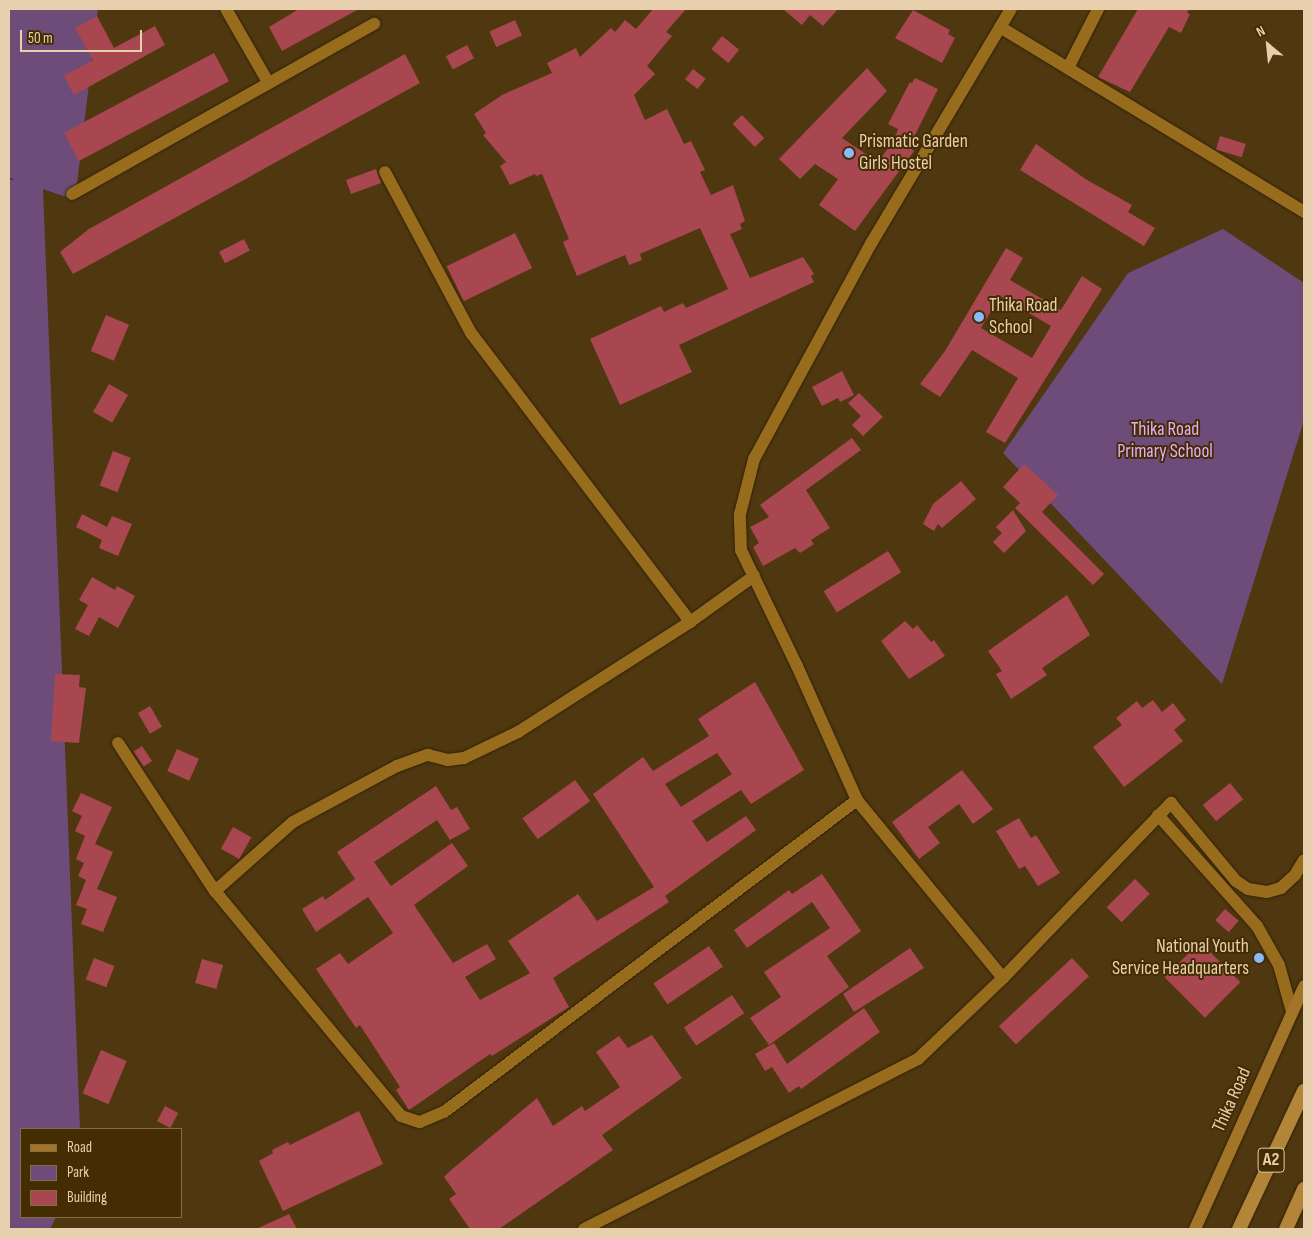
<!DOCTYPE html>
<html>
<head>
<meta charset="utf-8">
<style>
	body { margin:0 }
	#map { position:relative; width:1313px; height:1238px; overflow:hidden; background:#4f370f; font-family:"Sofia Sans Condensed",sans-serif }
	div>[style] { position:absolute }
	.green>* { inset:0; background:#6d4c79 }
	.building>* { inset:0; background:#a84750; transform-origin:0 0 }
	.roads { filter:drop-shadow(0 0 1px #2f2009) drop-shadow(0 0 1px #2f2009) }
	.minor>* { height:12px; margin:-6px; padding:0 6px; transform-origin:6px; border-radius:6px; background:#986c1d }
	.secondary>* { height:12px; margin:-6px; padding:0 6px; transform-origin:6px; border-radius:6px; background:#a27528 }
	.trunk>* { height:14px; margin:-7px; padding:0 7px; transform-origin:7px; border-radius:7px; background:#b28539 }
	.dots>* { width:14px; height:14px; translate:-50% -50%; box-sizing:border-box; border:2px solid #442d03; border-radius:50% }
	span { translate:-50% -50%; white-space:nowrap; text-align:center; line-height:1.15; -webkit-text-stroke:4px #442d03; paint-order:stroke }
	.shield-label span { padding:1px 4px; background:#442d03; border:1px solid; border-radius:4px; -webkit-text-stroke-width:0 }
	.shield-label { font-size:18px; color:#e8d0ae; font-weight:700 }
	.poi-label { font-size:19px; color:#e8d0ae }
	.left { translate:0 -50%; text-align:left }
	.right { translate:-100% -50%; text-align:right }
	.park-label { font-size:19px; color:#e7acfd }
	.street-label { font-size:19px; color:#e8d0ae }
	.frame { position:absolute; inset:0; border:10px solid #e8d0ae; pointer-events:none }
	.legend { position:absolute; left:20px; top:1128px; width:162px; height:90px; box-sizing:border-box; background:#442d03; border:1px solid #866e47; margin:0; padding:6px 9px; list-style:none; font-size:15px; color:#e8d0ae }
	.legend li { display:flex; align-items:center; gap:10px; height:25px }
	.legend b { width:25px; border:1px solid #866e47 }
	.north { position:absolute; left:1243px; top:20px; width:50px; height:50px; -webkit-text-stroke:4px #442d03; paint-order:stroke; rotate:332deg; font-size:14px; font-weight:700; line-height:20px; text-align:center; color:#e8d0ae }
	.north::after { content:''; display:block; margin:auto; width:18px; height:22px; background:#e8d0ae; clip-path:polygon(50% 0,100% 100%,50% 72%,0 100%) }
	.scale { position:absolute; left:20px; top:30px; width:122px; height:22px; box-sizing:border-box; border:2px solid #e8d0ae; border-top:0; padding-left:6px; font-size:15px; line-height:18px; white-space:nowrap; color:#e8d0ae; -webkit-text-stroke:4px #442d03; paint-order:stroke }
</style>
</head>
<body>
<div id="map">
	<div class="green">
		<div style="clip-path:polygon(9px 9px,98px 9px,75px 200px,43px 189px,80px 1129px,21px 1129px,21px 1217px,56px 1217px,50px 1229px,9px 1229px,9px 180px,14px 180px,9px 177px)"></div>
		<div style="clip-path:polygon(1223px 229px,1304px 283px,1304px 420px,1222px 684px,1003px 453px,1128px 273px)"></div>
	</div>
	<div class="building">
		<div style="clip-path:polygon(299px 9px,359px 9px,282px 51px,269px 27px)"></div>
		<div style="clip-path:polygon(653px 9px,686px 9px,666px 32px,672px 36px,647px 66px,655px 74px,634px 95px,645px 120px,667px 109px,684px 144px,691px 141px,705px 170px,700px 172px,711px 195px,733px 185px,745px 221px,740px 224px,742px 229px,730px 234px,750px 278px,803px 257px,814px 274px,811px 276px,814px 282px,679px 345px,692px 372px,620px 405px,590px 339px,661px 306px,664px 312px,683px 303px,686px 308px,728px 289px,700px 228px,640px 254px,642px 260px,629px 265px,625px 255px,577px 276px,563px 242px,569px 239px,542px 174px,536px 176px,535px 174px,510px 185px,500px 166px,506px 162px,483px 135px,486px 133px,474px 114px,502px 95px,552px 73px,547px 63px,576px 48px,580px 57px,611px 28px,615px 32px,625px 20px,636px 29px)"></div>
		<div style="clip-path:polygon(783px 9px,838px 9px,823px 26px,810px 15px,802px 25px)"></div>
		<div style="clip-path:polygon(1138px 9px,1189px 9px,1187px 13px,1190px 14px,1181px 33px,1169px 27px,1130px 92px,1098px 77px)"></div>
		<div style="clip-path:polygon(913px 10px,950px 30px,948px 34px,955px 38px,942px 63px,895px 38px)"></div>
		<div style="clip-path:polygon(97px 16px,114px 48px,155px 26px,165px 45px,74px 95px,64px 76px,93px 60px,75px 28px)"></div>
		<div style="left:515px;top:20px;width:17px;height:28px;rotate:66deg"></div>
		<div style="left:722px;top:36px;width:22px;height:17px;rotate:39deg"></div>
		<div style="left:467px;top:45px;width:15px;height:24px;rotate:62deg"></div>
		<div style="left:214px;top:53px;width:32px;height:170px;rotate:62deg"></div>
		<div style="clip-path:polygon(405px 54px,420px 83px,73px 274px,60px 252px,89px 229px)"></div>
		<div style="clip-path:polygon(867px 68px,887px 91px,842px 138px,878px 162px,894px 140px,898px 129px,888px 124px,910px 82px,912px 83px,915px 78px,938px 89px,909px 147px,914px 151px,855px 231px,819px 205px,838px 179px,815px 164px,800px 179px,779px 159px)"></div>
		<div style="left:693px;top:69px;width:16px;height:13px;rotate:38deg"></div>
		<div style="left:742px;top:115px;width:32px;height:13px;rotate:46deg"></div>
		<div style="left:1220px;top:136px;width:27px;height:14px;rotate:17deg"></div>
		<div style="clip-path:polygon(1036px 144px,1087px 180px,1132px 205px,1128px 212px,1155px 228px,1144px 246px,1020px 170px)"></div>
		<div style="left:376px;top:169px;width:15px;height:32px;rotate:70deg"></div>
		<div style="left:515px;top:233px;width:39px;height:76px;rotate:64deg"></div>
		<div style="left:244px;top:239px;width:13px;height:28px;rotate:63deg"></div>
		<div style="clip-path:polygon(evenodd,1006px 248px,1023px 258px,1010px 280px,1061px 310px,1082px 276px,1102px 289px,1005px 443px,986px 432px,1018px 378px,972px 350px,940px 397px,920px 384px,945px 351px,1006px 248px,1000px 296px,1051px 326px,1032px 358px,981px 328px,1000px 296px)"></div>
		<div style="left:106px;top:315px;width:25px;height:39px;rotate:23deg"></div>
		<div style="clip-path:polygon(842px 371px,854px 395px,840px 402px,838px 398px,822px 406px,812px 387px)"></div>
		<div style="left:109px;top:384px;width:22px;height:32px;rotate:30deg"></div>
		<div style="clip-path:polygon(859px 393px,883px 417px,863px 436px,852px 425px,861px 416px,848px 403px)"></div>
		<div style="clip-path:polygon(852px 438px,861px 450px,806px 490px,830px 528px,811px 540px,814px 544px,800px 553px,795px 548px,763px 566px,753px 547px,759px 543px,750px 527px,769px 517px,760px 505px)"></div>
		<div style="left:113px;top:451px;width:19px;height:37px;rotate:21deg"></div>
		<div style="clip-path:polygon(1024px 464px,1058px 495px,1042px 512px,1104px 574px,1093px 585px,1015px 508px,1020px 503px,1003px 487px)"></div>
		<div style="clip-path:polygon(961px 481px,976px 499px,942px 528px,938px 524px,934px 531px,923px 524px,933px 504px)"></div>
		<div style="clip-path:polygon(1013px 510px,1026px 531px,1004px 553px,993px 542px,1002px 533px,996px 527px)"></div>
		<div style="clip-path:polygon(82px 514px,107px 527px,112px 516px,132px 524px,118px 556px,99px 548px,102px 540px,76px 527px)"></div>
		<div style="left:888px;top:551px;width:25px;height:76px;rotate:58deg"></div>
		<div style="clip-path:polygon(92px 577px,115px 590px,117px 586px,135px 596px,118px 628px,99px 617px,89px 636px,75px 629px,88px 605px,79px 600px)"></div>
		<div style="clip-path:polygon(1067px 595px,1090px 635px,1042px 668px,1047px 675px,1011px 699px,996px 674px,1002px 671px,988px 651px)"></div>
		<div style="clip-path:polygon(905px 621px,913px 629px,917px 625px,931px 642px,934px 640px,945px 656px,909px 679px,881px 641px)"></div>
		<div style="clip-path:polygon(55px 674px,80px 675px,79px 687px,86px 688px,79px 743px,51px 741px)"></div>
		<div style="clip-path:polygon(evenodd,755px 682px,804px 770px,751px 804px,741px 790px,692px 821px,707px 842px,746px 816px,756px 830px,665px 896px,669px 902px,553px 978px,569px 1007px,492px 1056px,490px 1054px,409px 1110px,396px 1090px,400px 1087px,360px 1025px,356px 1028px,316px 969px,340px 953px,348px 964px,393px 933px,368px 897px,316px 932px,302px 909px,323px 896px,325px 900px,355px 879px,337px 852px,436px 786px,451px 810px,457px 807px,470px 829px,450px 840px,437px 820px,374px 862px,391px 886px,452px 843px,468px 866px,414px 905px,453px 963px,487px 944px,496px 959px,465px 977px,480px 1000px,530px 973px,508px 941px,578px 894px,597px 921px,654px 887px,593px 794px,643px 757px,653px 771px,709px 736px,698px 719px,755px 682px,717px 753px,732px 774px,681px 807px,665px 784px,717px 753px)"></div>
		<div style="clip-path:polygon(1153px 700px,1162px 712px,1173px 703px,1186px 720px,1174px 730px,1183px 741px,1124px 787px,1093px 747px,1122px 725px,1116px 718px,1137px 701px,1142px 708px)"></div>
		<div style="left:150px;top:706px;width:24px;height:14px;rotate:60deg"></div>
		<div style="left:142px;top:746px;width:18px;height:10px;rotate:56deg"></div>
		<div style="left:177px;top:749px;width:24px;height:24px;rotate:24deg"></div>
		<div style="clip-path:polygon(962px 770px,993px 809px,973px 824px,959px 804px,928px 827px,940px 843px,919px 859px,892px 822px)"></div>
		<div style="left:575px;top:780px;width:26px;height:65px;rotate:54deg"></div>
		<div style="left:1230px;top:783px;width:21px;height:35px;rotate:51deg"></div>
		<div style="clip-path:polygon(81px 793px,112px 807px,95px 844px,113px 852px,97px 889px,117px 897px,103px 932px,81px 924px,87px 909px,76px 905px,86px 880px,78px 876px,84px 863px,76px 859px,85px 836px,75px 831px,82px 816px,72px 811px)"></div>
		<div style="clip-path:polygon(1019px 818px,1031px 838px,1036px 835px,1060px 873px,1038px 886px,1025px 866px,1019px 869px,996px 831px)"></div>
		<div style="left:233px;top:827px;width:21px;height:25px;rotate:29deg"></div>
		<div style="clip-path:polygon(822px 874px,861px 931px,827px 956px,849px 987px,769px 1045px,750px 1018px,781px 997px,764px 972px,830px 928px,812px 902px,747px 948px,734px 930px,789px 890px,792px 894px)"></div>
		<div style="left:1135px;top:879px;width:21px;height:40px;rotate:45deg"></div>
		<div style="left:1225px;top:909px;width:18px;height:15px;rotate:41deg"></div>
		<div style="left:1200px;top:942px;width:57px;height:50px;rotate:45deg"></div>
		<div style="left:709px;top:946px;width:25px;height:67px;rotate:56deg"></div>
		<div style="clip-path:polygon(910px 948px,924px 968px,854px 1012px,843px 994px)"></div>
		<div style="left:94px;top:958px;width:22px;height:23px;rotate:21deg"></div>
		<div style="left:1072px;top:958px;width:25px;height:100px;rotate:47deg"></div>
		<div style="left:202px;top:959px;width:22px;height:25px;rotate:16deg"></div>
		<div style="left:732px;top:995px;width:22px;height:58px;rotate:56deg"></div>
		<div style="clip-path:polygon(864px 1008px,880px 1032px,801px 1089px,799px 1086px,789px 1093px,772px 1067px,765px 1071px,755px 1054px,774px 1043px,787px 1064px)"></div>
		<div style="clip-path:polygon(652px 1035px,682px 1078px,602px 1135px,613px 1150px,499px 1229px,470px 1229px,449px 1199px,456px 1194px,444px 1177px,450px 1171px,537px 1098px,553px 1126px,582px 1106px,585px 1111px,620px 1087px,596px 1052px,619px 1036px,628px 1048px)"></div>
		<div style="left:101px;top:1050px;width:28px;height:47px;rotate:23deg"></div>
		<div style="left:165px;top:1106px;width:15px;height:17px;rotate:28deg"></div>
		<div style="clip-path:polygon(359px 1111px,383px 1164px,283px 1211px,259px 1161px,273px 1153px,272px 1150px,288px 1142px,290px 1145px)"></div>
		<div style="clip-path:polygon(289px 1214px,297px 1229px,256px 1229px)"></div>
	</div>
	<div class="roads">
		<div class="minor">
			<div style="left:226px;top:9px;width:84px;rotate:60.1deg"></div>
			<div style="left:1000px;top:27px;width:356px;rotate:31.3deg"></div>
			<div style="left:1068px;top:68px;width:66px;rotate:-63deg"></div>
			<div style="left:385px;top:172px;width:183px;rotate:61.9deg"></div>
			<div style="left:471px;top:333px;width:363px;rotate:52.8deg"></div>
			<div style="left:72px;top:194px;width:347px;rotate:-29.4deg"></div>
			<div style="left:118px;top:743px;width:177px;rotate:56.8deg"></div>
			<div style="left:215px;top:891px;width:292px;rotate:50.4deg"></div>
			<div style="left:401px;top:1116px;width:20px;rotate:18deg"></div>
			<div style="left:420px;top:1122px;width:26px;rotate:-23deg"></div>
			<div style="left:444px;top:1112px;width:518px;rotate:-37.07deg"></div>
			<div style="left:1158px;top:815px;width:149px;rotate:48.3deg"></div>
			<div style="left:1257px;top:926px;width:45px;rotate:60.6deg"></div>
			<div style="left:1279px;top:965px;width:49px;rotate:74.5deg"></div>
			<div style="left:215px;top:891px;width:104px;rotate:-41.5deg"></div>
			<div style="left:293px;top:822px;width:118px;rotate:-28.3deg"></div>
			<div style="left:397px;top:766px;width:33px;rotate:-20deg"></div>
			<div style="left:428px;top:755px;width:21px;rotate:14deg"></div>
			<div style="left:448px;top:760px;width:16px;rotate:-7deg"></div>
			<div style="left:464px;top:758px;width:60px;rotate:-25.7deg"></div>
			<div style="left:518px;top:732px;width:204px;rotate:-32.6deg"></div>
			<div style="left:690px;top:622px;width:79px;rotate:-35.7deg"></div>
			<div style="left:1003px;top:978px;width:230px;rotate:-129.4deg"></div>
			<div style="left:857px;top:800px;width:147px;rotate:-114.1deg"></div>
			<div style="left:797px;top:666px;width:129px;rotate:-115.8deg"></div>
			<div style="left:741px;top:550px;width:36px;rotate:-92deg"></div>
			<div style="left:740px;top:514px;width:57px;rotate:-75.7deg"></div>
			<div style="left:754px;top:459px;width:247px;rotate:-61.5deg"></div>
			<div style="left:872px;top:242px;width:271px;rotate:-59.2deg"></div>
			<div style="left:584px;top:1229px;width:375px;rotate:-27deg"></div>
			<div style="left:918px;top:1059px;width:117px;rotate:-43.6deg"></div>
			<div style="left:1003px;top:978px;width:243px;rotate:-46.2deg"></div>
			<div style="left:1171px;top:803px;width:102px;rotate:50.2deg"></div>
			<div style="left:1236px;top:881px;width:14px;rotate:34deg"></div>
			<div style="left:1248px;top:889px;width:19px;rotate:9deg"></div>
			<div style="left:1267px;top:892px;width:15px;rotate:-16deg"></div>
			<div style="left:1281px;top:888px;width:19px;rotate:-43deg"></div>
			<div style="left:1295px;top:875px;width:17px;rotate:-59deg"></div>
		</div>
		<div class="secondary">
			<div style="left:1195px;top:1229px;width:266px;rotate:-65.8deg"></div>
		</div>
		<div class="trunk">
			<div style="left:1239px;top:1229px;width:153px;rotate:-64.8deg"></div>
			<div style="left:1286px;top:1229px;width:44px;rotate:-65.8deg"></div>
		</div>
	</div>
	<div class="dots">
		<div style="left:849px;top:153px;background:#8abafc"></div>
		<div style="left:979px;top:317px;background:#8abafc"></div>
		<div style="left:1259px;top:958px;background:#8abafc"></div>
	</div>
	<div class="shield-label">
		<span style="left:1271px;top:1160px">A2</span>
	</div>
	<div class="poi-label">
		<span class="left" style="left:859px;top:153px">Prismatic Garden<br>Girls Hostel</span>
		<span class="left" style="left:989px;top:317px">Thika Road<br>School</span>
		<span class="right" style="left:1249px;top:958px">National Youth<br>Service Headquarters</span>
	</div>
	<div class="park-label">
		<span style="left:1165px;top:441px">Thika Road<br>Primary School</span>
	</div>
	<div class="street-label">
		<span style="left:1232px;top:1100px;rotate:-66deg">Thika Road</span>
	</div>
	<div class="frame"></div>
	<ul class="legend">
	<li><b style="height:6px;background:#a27528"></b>Road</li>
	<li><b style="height:14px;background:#6d4c79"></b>Park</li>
	<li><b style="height:14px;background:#a84750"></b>Building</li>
	</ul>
	<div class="north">N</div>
	<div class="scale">50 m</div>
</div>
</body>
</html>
